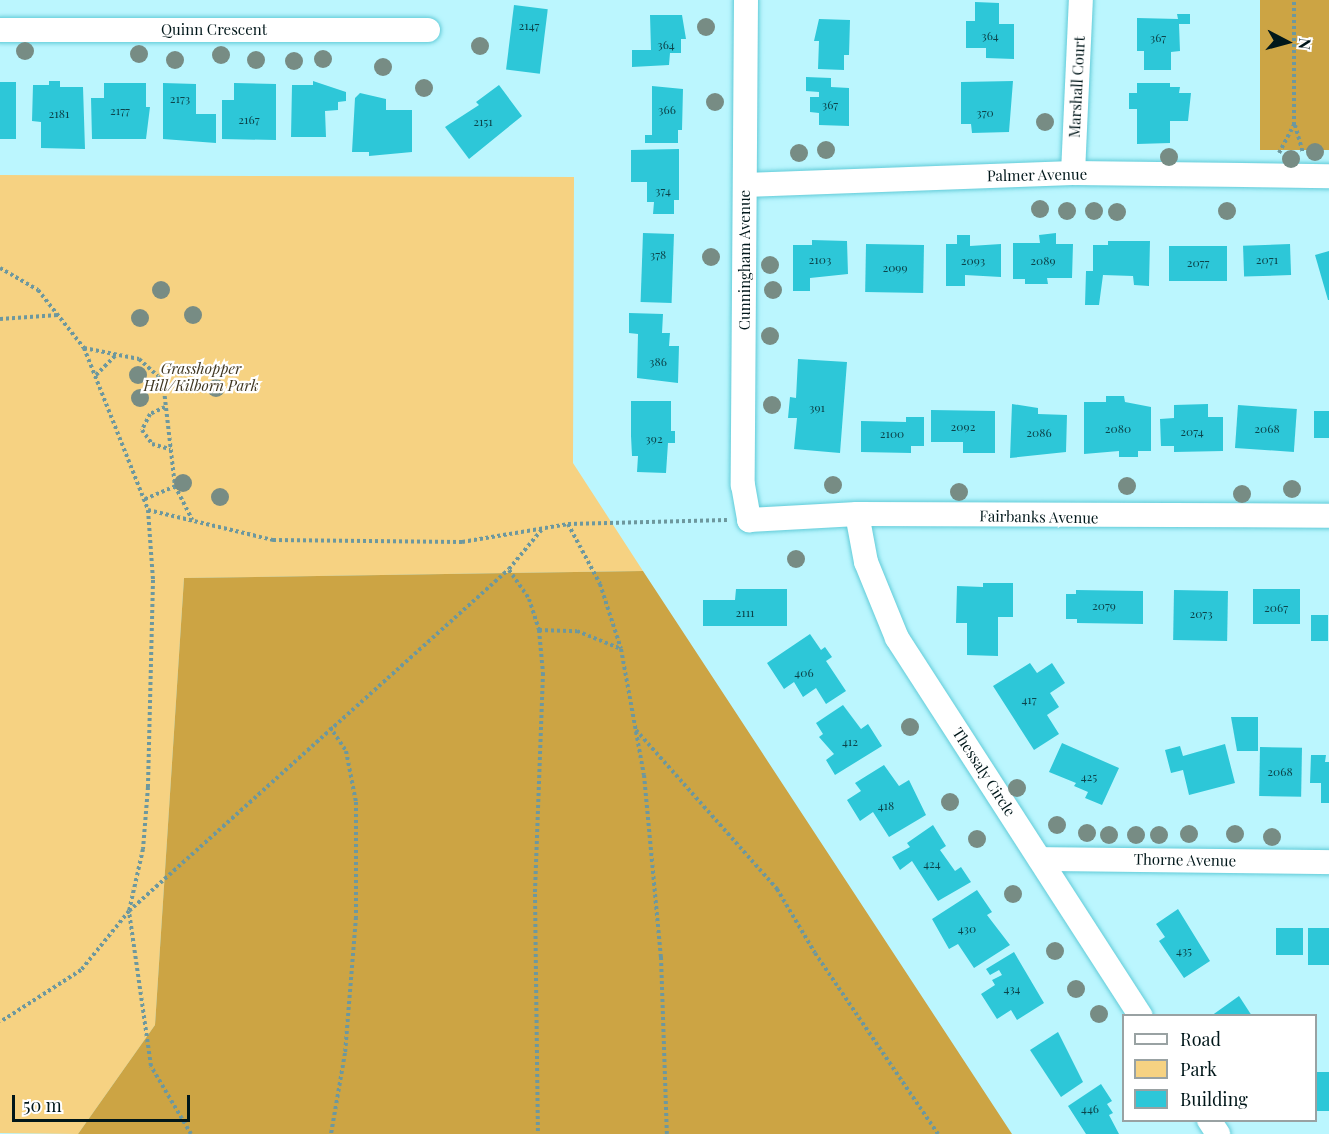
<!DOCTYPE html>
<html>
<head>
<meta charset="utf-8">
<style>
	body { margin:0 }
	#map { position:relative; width:1329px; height:1134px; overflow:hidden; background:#bbf6fe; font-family:"Playfair Display",serif }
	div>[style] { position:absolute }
	.green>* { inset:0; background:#f6d282 }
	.forest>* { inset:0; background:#cca444; transform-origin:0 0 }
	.building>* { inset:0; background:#2dc7d8; transform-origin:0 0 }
	.path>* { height:4px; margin-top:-2px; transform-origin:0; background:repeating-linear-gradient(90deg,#6d989e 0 3px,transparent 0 6px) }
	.roads { filter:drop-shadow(0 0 2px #61cbd8) drop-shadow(0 0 2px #61cbd8) }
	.minor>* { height:24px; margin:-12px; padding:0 12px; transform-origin:12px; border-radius:12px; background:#fff }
	.trees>* { width:18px; height:18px; margin:-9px; border-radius:50%; background:#778c84 }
	span { translate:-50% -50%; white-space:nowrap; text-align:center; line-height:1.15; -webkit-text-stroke:4.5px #fff; paint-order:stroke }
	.number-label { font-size:12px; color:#0c434a }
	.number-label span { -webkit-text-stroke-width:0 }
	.street-label { font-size:15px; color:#01171a }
	.park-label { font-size:15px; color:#3f3621; font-style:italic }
	.legend { position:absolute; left:1122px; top:1014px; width:195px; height:108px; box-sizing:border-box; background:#fff; border:2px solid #99a2a3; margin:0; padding:8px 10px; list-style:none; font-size:18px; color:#01171a }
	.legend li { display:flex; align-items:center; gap:12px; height:30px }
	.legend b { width:30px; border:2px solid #99a2a3 }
	.north { position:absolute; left:1257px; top:12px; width:60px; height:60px; -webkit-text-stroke:4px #fff; paint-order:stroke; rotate:96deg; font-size:16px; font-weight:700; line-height:24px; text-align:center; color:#01171a }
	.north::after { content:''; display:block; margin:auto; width:21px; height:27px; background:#01171a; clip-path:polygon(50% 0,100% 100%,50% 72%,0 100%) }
	.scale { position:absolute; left:12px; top:1095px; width:178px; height:27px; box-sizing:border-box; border:3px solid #01171a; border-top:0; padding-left:8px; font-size:18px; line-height:21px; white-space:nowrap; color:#01171a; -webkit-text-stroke:4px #fff; paint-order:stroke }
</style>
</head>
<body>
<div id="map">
	<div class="green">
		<div style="clip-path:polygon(0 175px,574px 177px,573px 463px,643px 571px,184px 578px,155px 1025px,78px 1134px,0 1133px)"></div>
	</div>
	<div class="forest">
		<div style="left:1260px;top:0;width:69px;height:150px"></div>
		<div style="clip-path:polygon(643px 571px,1012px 1134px,78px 1134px,155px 1025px,184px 578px)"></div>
	</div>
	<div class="building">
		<div style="clip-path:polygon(975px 2px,999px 3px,999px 24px,1014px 24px,1014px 59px,986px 58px,986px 48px,966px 48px,966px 21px,975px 21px)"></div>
		<div style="left:514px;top:5px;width:34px;height:65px;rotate:7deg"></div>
		<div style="clip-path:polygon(1177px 14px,1190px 14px,1190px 24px,1179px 24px,1180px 51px,1171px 52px,1171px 70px,1144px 70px,1144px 51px,1137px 51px,1137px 18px,1178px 19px)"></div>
		<div style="clip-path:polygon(650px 15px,682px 15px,686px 39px,681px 39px,681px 53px,670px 53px,669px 65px,632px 67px,632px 50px,651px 50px)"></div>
		<div style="clip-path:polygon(819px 19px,850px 20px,849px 55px,844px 55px,844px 70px,818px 69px,819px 41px,814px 41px)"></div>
		<div style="clip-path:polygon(806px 77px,831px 78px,831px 87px,849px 88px,849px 126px,819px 125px,819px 113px,810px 112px,810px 97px,819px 97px,819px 92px,806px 91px)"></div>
		<div style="clip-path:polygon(49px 81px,60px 81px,60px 87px,83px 87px,85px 149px,41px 148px,41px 122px,32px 121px,33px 85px,49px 85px)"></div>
		<div style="clip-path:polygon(313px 81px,346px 92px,346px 101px,338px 102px,338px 110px,325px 111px,326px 137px,291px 137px,292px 85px,313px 85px)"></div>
		<div style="clip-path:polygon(1013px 81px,1009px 132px,972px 133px,971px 124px,961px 124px,961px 82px)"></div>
		<div style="left:0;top:82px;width:16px;height:57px"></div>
		<div style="clip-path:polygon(104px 83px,146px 83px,146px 107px,150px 107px,146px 139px,92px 139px,91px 98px,104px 98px)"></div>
		<div style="clip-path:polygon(163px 83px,196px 84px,196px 114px,216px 114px,216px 143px,163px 139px)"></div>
		<div style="clip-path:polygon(234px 83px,276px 84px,276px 140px,222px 139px,222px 100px,234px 100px)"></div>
		<div style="clip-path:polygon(1137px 83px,1170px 83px,1170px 87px,1180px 87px,1179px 93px,1191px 93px,1188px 121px,1170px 121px,1170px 143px,1137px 144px,1137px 109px,1129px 109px,1129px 93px,1137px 93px)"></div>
		<div style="clip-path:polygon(499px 85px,522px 116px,469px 159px,445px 127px,479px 105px,476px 102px)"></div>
		<div style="clip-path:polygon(652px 86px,683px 89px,682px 130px,678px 130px,678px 143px,645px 143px,645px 135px,652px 135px)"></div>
		<div style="clip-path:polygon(360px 93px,386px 99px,386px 110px,412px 110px,412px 152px,369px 156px,369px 152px,352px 152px,355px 98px)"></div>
		<div style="clip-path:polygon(679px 149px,679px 200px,674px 200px,674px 214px,653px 214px,654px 202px,647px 202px,647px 182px,631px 182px,631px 150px)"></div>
		<div style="left:643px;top:233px;width:31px;height:69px;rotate:2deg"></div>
		<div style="clip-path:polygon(1056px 233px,1056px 244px,1073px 244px,1072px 278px,1047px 278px,1048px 284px,1025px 284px,1025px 279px,1013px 279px,1013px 243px,1040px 243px,1039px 235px)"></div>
		<div style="clip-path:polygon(957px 235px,970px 235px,970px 246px,1001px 244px,1001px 277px,965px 275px,965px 286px,946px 286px,946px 244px,957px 244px)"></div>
		<div style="clip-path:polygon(812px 240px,847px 241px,848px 274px,810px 278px,810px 291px,793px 291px,793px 245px,812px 245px)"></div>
		<div style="clip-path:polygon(1108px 241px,1150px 241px,1149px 286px,1134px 285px,1133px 276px,1103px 275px,1099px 305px,1085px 305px,1086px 271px,1093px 271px,1093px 245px,1108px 245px)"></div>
		<div style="left:866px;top:244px;width:58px;height:48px;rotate:1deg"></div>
		<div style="left:1290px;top:244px;width:31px;height:47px;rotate:88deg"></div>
		<div style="left:1169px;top:246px;width:58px;height:35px"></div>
		<div style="clip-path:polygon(1329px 251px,1329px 300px,1328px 300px,1315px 255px)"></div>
		<div style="clip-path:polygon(629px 313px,663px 314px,662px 333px,670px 333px,669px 346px,679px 346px,678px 383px,637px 378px,638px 334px,629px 333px)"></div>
		<div style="clip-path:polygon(798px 359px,847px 362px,840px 453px,794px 449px,797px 418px,788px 418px,790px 397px,796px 398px)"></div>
		<div style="clip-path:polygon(1106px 396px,1124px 396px,1125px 402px,1151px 407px,1151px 451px,1138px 451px,1138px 457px,1119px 457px,1119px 451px,1084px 454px,1084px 402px,1106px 402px)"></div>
		<div style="clip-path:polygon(631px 401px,671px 401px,671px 431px,675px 431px,675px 443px,668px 443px,666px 473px,637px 472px,638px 456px,632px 456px,631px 436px)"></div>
		<div style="clip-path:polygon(1012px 404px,1038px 408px,1038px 414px,1067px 415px,1066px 452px,1010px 458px)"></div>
		<div style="clip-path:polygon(1208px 404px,1208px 417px,1223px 417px,1223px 451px,1174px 452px,1174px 446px,1161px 446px,1160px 419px,1174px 418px,1174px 405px)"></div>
		<div style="left:1238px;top:405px;width:59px;height:43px;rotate:4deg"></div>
		<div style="clip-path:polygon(931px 410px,995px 411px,995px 453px,963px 453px,963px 442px,931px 442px)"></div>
		<div style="left:1329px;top:411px;width:27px;height:15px;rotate:90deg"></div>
		<div style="clip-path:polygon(906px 417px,924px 417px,924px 446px,911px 446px,911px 453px,861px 452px,861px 421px,906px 422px)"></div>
		<div style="clip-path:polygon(983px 583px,1013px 583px,1013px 617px,998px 617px,998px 656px,967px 655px,967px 623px,956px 623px,957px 586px,983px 587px)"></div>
		<div style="clip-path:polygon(736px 589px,787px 589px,787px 626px,703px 626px,703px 600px,735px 600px)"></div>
		<div style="left:1253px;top:589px;width:47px;height:35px"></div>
		<div style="clip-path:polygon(1076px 590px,1143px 591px,1143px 624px,1077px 623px,1077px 619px,1066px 619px,1066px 594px,1076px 594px)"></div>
		<div style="left:1174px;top:590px;width:54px;height:50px;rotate:1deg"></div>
		<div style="left:1311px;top:615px;width:17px;height:26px"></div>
		<div style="clip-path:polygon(810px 634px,821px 650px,825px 647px,832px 657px,826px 661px,846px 691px,826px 704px,816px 688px,803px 697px,794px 682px,784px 689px,767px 663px)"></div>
		<div style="clip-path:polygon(1030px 663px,1037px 673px,1052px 663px,1065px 683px,1050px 693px,1059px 707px,1047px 715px,1059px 734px,1034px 750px,993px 686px)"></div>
		<div style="clip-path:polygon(843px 705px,861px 729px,868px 724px,882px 746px,835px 775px,826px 760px,834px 754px,819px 737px,823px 734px,816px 723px)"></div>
		<div style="clip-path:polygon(1231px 717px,1258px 717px,1258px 751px,1237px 751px)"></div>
		<div style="clip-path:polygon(1062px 743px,1119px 768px,1102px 805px,1085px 798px,1088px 792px,1074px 786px,1076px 783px,1049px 772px)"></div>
		<div style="clip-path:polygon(1225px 744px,1235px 783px,1189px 795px,1183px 770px,1171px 773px,1165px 750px,1180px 746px,1183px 756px)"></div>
		<div style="left:1260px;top:747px;width:42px;height:49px;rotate:1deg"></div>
		<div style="clip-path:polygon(1311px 755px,1326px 755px,1325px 762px,1329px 762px,1329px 803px,1321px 803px,1321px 783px,1310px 783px)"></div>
		<div style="clip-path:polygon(884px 765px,899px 786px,909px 780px,926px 815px,889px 837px,873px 812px,860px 821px,847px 800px,861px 791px,855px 783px)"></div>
		<div style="clip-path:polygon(933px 825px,946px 846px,940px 850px,955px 871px,961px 867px,971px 882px,938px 901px,912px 861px,900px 870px,892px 857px,910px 847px,907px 843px)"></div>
		<div style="clip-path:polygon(977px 890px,992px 912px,987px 915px,1010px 945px,974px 968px,958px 944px,949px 949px,932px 919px)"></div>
		<div style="clip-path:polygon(1178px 909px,1210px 961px,1184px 978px,1159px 941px,1165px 937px,1156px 924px)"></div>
		<div style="left:1276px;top:928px;width:27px;height:27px"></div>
		<div style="left:1308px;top:928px;width:21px;height:37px"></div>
		<div style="clip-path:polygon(1014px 952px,1044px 1003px,1017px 1020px,1011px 1010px,997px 1019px,981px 994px,995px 985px,992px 980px,1002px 975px,999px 970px,990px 975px,986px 969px)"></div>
		<div style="clip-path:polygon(1239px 996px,1252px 1016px,1211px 1016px)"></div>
		<div style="clip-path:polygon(1058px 1032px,1083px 1082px,1061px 1097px,1030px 1050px)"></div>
		<div style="left:1316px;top:1072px;width:13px;height:39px"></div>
		<div style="clip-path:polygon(1101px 1084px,1112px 1101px,1107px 1104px,1113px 1113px,1109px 1115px,1119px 1134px,1086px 1134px,1068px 1106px)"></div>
	</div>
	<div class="path">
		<div style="left:1295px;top:125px;width:29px;rotate:74deg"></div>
		<div style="left:1279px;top:153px;width:32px;rotate:-62deg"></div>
		<div style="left:1294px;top:125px;width:125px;rotate:-90deg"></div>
		<div style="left:0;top:268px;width:44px;rotate:30.1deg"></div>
		<div style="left:38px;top:290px;width:74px;rotate:51.6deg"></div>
		<div style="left:84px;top:348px;width:174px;rotate:68.4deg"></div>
		<div style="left:148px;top:510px;width:70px;rotate:85.9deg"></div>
		<div style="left:153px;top:580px;width:207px;rotate:91.4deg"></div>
		<div style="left:148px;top:787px;width:62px;rotate:94.6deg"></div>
		<div style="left:143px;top:849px;width:64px;rotate:102.7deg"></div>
		<div style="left:129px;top:911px;width:76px;rotate:129.1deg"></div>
		<div style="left:81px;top:970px;width:96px;rotate:147.3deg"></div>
		<div style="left:0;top:319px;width:58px;rotate:-3.9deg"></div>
		<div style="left:84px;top:348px;width:56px;rotate:11.3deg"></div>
		<div style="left:139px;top:359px;width:25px;rotate:42deg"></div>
		<div style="left:158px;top:376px;width:15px;rotate:67deg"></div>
		<div style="left:164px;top:390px;width:97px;rotate:83.5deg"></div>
		<div style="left:175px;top:486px;width:38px;rotate:63deg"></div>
		<div style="left:96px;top:375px;width:27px;rotate:-45deg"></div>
		<div style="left:165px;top:407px;width:17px;rotate:155deg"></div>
		<div style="left:150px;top:414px;width:18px;rotate:117deg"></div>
		<div style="left:142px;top:430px;width:17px;rotate:54deg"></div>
		<div style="left:152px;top:444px;width:19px;rotate:16deg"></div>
		<div style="left:145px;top:499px;width:33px;rotate:-23deg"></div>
		<div style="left:148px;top:510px;width:129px;rotate:13.5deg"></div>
		<div style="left:273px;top:540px;width:189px;rotate:0.6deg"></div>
		<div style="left:462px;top:542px;width:108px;rotate:-9.6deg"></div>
		<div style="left:568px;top:524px;width:159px;rotate:-1.4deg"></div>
		<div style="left:568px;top:524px;width:68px;rotate:61.9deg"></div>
		<div style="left:600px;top:584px;width:68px;rotate:72.1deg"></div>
		<div style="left:621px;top:649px;width:128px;rotate:79.7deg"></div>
		<div style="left:644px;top:775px;width:183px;rotate:84.7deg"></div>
		<div style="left:661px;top:957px;width:177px;rotate:88.1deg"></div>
		<div style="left:509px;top:570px;width:35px;rotate:55deg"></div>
		<div style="left:529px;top:599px;width:33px;rotate:72deg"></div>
		<div style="left:539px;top:630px;width:43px;rotate:84.7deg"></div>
		<div style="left:543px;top:673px;width:221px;rotate:92.1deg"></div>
		<div style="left:535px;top:894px;width:240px;rotate:89.3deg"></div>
		<div style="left:539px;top:630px;width:38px;rotate:2deg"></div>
		<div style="left:577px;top:631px;width:48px;rotate:22.2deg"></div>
		<div style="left:330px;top:727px;width:29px;rotate:56deg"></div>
		<div style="left:346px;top:751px;width:52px;rotate:78.9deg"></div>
		<div style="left:356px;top:802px;width:115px;rotate:90deg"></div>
		<div style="left:356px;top:917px;width:136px;rotate:94.6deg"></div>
		<div style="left:345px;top:1053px;width:82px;rotate:99.8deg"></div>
		<div style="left:636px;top:730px;width:213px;rotate:48.4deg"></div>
		<div style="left:777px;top:889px;width:74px;rotate:59.3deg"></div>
		<div style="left:815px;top:953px;width:219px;rotate:55.8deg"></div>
		<div style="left:191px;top:1134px;width:79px;rotate:-120.5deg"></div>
		<div style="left:151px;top:1066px;width:157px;rotate:-98.1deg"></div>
		<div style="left:129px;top:911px;width:511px;rotate:-41.99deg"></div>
		<div style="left:509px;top:569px;width:53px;rotate:-50.3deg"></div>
	</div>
	<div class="roads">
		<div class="minor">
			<div style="left:746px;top:0;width:485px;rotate:90.4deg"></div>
			<div style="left:743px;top:485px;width:36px;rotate:80deg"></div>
			<div style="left:749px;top:520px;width:108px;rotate:-3.2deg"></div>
			<div style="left:857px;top:514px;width:472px;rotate:0.2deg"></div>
			<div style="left:0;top:30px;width:428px"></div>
			<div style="left:1073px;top:173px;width:173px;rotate:-87.4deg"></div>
			<div style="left:745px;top:185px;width:328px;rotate:-2.1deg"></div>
			<div style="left:1073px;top:173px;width:256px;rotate:0.7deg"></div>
			<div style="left:857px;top:514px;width:49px;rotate:79.4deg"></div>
			<div style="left:866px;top:562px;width:82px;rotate:67.8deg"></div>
			<div style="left:897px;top:638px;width:450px;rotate:57.2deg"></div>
			<div style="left:1040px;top:859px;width:289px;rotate:0.6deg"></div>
			<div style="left:1209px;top:1120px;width:17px;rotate:57deg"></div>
		</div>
	</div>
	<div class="trees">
		<div style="left:706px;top:27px"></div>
		<div style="left:480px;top:46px"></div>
		<div style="left:25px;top:51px"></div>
		<div style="left:139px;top:54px"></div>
		<div style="left:221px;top:55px"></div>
		<div style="left:323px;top:59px"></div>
		<div style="left:175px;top:60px"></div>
		<div style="left:256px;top:60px"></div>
		<div style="left:294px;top:61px"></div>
		<div style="left:383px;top:67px"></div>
		<div style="left:424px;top:88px"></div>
		<div style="left:715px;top:102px"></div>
		<div style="left:1045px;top:122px"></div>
		<div style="left:826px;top:150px"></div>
		<div style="left:1315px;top:152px"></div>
		<div style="left:799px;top:153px"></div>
		<div style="left:1169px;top:157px"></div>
		<div style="left:1291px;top:159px"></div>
		<div style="left:1040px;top:209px"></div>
		<div style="left:1067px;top:211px"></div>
		<div style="left:1094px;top:211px"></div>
		<div style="left:1227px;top:211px"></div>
		<div style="left:1117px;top:212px"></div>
		<div style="left:711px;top:257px"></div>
		<div style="left:770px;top:265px"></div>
		<div style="left:161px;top:290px"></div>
		<div style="left:773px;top:290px"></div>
		<div style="left:193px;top:315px"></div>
		<div style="left:140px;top:318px"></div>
		<div style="left:770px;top:336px"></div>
		<div style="left:138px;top:375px"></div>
		<div style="left:216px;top:388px"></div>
		<div style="left:140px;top:398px"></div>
		<div style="left:772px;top:405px"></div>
		<div style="left:183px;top:483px"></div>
		<div style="left:833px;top:485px"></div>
		<div style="left:1127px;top:486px"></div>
		<div style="left:1292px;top:489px"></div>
		<div style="left:959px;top:492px"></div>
		<div style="left:1242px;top:494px"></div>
		<div style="left:220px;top:497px"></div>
		<div style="left:796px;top:559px"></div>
		<div style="left:910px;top:727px"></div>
		<div style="left:1017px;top:788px"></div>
		<div style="left:950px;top:802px"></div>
		<div style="left:1057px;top:825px"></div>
		<div style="left:1087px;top:833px"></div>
		<div style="left:1189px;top:834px"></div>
		<div style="left:1235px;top:834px"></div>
		<div style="left:1109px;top:835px"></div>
		<div style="left:1136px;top:835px"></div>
		<div style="left:1159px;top:835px"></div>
		<div style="left:1272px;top:837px"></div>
		<div style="left:977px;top:839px"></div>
		<div style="left:1013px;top:894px"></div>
		<div style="left:1055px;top:951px"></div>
		<div style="left:1076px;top:989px"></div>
		<div style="left:1099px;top:1014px"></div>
	</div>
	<div class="number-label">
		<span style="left:529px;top:26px">2147</span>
		<span style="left:990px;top:36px">364</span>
		<span style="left:1158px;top:38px">367</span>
		<span style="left:666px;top:45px">364</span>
		<span style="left:180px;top:99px">2173</span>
		<span style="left:830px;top:105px">367</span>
		<span style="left:667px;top:110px">366</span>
		<span style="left:120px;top:111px">2177</span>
		<span style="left:985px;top:113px">370</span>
		<span style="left:59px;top:114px">2181</span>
		<span style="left:249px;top:120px">2167</span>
		<span style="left:483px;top:122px">2151</span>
		<span style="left:663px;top:191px">374</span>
		<span style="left:658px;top:255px">378</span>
		<span style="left:820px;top:260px">2103</span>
		<span style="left:1267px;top:260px">2071</span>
		<span style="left:973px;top:261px">2093</span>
		<span style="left:1043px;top:261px">2089</span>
		<span style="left:1198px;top:263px">2077</span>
		<span style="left:895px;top:268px">2099</span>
		<span style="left:658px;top:362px">386</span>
		<span style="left:817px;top:408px">391</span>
		<span style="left:963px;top:427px">2092</span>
		<span style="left:1118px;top:429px">2080</span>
		<span style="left:1267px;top:429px">2068</span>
		<span style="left:1192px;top:432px">2074</span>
		<span style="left:1039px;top:433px">2086</span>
		<span style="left:892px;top:434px">2100</span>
		<span style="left:654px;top:439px">392</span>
		<span style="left:1104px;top:606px">2079</span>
		<span style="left:1276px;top:608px">2067</span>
		<span style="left:745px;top:613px">2111</span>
		<span style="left:1201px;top:614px">2073</span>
		<span style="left:804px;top:673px">406</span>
		<span style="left:1029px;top:700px">417</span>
		<span style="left:850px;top:742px">412</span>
		<span style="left:1280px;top:772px">2068</span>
		<span style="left:1089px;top:777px">425</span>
		<span style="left:886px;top:806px">418</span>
		<span style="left:932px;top:864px">424</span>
		<span style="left:967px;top:929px">430</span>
		<span style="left:1184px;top:951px">435</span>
		<span style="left:1012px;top:989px">434</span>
		<span style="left:1090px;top:1109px">446</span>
	</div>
	<div class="street-label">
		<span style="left:214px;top:30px">Quinn Crescent</span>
		<span style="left:1077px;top:87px;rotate:-87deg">Marshall Court</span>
		<span style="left:1037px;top:175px;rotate:-1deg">Palmer Avenue</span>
		<span style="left:745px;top:260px;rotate:-90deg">Cunningham Avenue</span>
		<span style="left:1039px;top:517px;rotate:1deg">Fairbanks Avenue</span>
		<span style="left:984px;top:772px;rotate:57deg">Thessaly Circle</span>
		<span style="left:1185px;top:860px;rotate:1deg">Thorne Avenue</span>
	</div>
	<div class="park-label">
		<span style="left:201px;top:377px">Grasshopper<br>Hill/Kilborn Park</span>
	</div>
	<ul class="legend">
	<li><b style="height:8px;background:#fff"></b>Road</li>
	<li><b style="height:16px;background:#f6d282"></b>Park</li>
	<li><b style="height:16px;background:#2dc7d8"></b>Building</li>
	</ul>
	<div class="north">N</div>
	<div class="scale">50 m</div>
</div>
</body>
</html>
